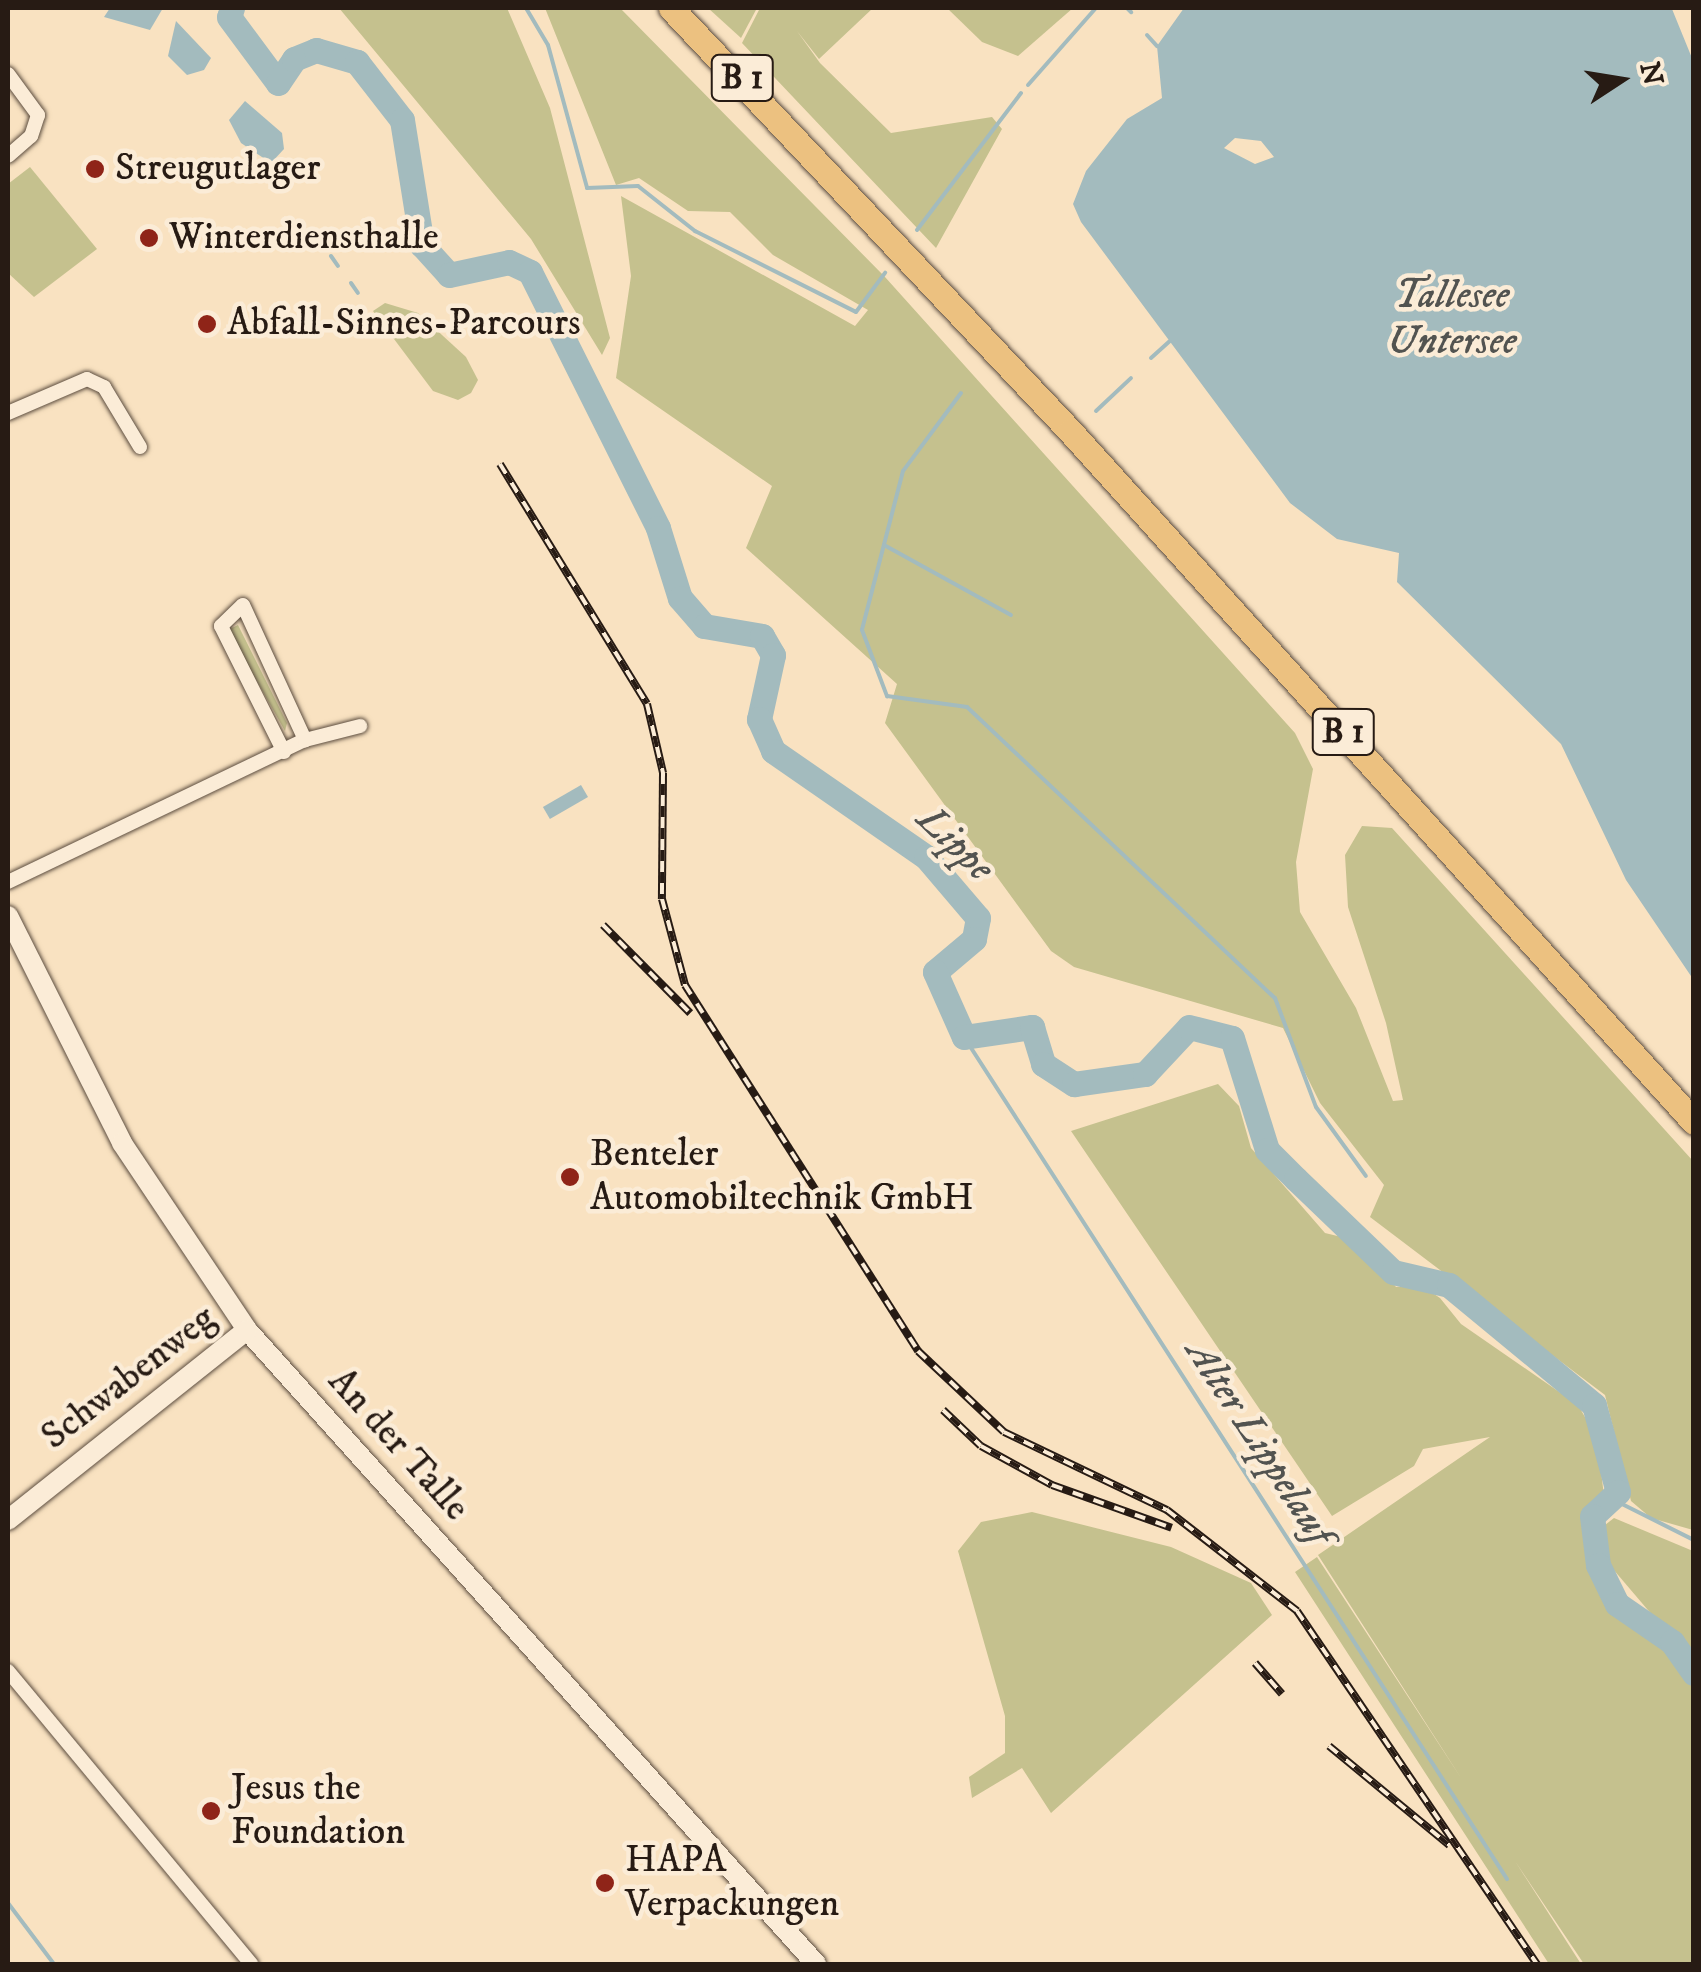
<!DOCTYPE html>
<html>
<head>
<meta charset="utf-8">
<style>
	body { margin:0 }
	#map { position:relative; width:1701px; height:1972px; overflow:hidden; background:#f9e2c1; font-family:"IM FELL DW Pica",serif }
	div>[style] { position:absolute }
	.green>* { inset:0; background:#c5c18e }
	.water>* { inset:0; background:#a3bbbe; transform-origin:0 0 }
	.stream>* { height:4px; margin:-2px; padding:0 2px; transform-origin:2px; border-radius:2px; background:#a3bbbe }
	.river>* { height:25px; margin:-12.5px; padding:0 12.5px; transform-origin:12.5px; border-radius:12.5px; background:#a3bbbe }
	.roads { filter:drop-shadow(0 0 2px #5c4d3f) drop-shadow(0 0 2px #5c4d3f) }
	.street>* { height:14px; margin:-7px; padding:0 7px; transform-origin:7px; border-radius:7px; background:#fbecd7 }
	.secondary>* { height:20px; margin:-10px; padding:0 10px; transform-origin:10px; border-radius:10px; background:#fbecd7 }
	.highway>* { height:25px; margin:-12.5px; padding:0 12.5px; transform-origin:12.5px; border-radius:12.5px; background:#ecc180 }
	.rail>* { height:8px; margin-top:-4px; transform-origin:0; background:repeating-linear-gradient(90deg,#fbecd7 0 11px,#271b14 0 22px); box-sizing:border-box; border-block:2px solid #271b14 }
	.dots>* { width:28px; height:28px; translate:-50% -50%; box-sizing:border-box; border:5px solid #fbecd7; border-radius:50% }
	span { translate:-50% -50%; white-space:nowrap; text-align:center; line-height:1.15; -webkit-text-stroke:9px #fbecd7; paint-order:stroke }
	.shield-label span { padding:2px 8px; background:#fbecd7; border:2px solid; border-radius:8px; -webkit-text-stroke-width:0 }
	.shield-label { font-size:35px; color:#271b14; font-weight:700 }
	.poi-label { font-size:38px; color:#271b14 }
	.left { translate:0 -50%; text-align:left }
	.street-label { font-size:38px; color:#271b14 }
	.water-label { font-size:40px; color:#525350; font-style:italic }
	.frame { position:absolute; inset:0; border:10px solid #271b14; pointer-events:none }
	.north { position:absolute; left:1571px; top:30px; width:100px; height:100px; -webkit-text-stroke:8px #fbecd7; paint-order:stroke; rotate:78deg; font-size:28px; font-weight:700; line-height:40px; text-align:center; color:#271b14 }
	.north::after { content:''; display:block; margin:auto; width:35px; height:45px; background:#271b14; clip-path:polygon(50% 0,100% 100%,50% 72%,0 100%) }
</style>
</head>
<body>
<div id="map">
	<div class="green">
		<div style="clip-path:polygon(339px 8px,507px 8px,550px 108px,610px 338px,602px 355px,531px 239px)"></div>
		<div style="clip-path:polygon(545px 8px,620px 8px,885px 277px,1295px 733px,1313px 769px,1296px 862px,1300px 912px,1356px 1008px,1393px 1101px,1403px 1100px,1386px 1023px,1348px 907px,1345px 855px,1362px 826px,1392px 828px,1693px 1161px,1693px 1530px,1651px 1518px,1631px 1501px,1605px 1395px,1370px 1217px,1384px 1185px,1320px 1103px,1283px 1028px,1074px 967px,1051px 951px,885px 723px,897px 684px,746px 548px,772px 486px,616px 378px,631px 276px,621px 196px,855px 326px,868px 310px,773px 255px,730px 212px,688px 211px,639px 178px,616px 185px)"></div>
		<div style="clip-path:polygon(708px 8px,757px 8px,741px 38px)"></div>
		<div style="clip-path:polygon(760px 8px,873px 8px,819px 59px,797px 31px,820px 63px,891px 133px,992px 117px,1002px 129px,936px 248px,742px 43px)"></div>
		<div style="clip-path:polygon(947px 8px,1073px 8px,1018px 56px,982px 42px)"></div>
		<div style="clip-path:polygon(30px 167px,97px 249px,34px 297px,8px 273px,8px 184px)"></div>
		<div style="clip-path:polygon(385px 303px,418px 313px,466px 357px,478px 380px,471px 393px,458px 400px,433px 391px,373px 311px)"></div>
		<div style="clip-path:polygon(238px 625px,287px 723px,285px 731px,228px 630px)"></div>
		<div style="clip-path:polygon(1218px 1084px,1239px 1106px,1251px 1148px,1325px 1233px,1358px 1241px,1396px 1287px,1422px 1286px,1440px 1298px,1461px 1324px,1578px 1405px,1597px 1438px,1604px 1496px,1585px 1536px,1590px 1566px,1612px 1605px,1666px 1646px,1693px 1681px,1693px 1964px,1584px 1964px,1515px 1861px,1581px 1964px,1549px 1964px,1295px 1572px,1317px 1557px,1463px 1781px,1318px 1555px,1490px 1437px,1423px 1449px,1414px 1466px,1332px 1516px,1071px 1131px)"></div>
		<div style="clip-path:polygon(1032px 1512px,1171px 1547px,1251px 1583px,1272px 1615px,1051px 1813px,1022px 1768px,972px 1798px,969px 1777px,1005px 1753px,1005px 1716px,958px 1551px,981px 1522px)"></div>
		<div style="clip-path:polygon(1614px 1518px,1693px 1551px,1693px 1663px,1607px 1562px,1605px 1525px)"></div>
	</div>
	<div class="water">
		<div style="clip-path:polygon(110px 8px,163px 8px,150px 30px,104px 17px)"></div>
		<div style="clip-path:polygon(evenodd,1184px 8px,1672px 9px,1694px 63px,1693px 979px,1626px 880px,1561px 744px,1397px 582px,1399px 553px,1337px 539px,1290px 503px,1081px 222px,1073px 204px,1086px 171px,1127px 119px,1162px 98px,1157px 46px,1184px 8px,1235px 138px,1261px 141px,1274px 157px,1255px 164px,1224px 148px,1235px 138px)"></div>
		<div style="clip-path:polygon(176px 21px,211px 58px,204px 70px,187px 75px,168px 56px)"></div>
		<div style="clip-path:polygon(245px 101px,282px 133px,284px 149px,271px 163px,241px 143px,229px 120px)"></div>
		<div style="left:581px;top:785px;width:14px;height:44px;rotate:60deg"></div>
	</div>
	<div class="stream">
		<div style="left:526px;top:8px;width:43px;rotate:59.3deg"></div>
		<div style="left:548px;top:45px;width:148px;rotate:74.7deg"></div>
		<div style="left:587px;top:188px;width:51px;rotate:-2.2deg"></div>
		<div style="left:638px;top:186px;width:73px;rotate:38.3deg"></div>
		<div style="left:695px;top:231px;width:180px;rotate:26.7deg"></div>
		<div style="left:856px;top:312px;width:49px;rotate:-53.4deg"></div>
		<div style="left:1127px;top:8px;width:6px;rotate:45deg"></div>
		<div style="left:1147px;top:35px;width:15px;rotate:48deg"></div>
		<div style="left:1028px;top:85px;width:103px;rotate:-48.6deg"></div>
		<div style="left:917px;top:230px;width:172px;rotate:-52.8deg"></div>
		<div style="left:331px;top:256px;width:12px;rotate:55deg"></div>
		<div style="left:351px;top:283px;width:12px;rotate:55deg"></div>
		<div style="left:1151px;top:358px;width:25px;rotate:-42deg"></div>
		<div style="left:961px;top:393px;width:97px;rotate:126.6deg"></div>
		<div style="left:903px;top:471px;width:164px;rotate:104.5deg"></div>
		<div style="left:862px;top:630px;width:71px;rotate:69.3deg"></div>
		<div style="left:887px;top:696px;width:81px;rotate:7.8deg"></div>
		<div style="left:967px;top:707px;width:424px;rotate:43.4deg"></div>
		<div style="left:1275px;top:998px;width:116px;rotate:69.4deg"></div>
		<div style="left:1316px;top:1107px;width:85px;rotate:54.1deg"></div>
		<div style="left:1096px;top:411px;width:48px;rotate:-43.3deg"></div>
		<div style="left:884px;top:545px;width:145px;rotate:28.9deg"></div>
		<div style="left:964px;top:1037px;width:1002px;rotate:57.18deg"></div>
		<div style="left:1614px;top:1500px;width:89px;rotate:26.6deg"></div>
		<div style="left:8px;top:1903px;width:76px;rotate:53deg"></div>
	</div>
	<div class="river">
		<div style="left:232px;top:8px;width:9px;rotate:108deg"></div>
		<div style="left:229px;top:17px;width:82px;rotate:53.4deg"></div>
		<div style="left:278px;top:83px;width:29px;rotate:-56deg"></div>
		<div style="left:294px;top:59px;width:24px;rotate:-22deg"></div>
		<div style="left:316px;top:50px;width:43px;rotate:16.3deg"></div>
		<div style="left:357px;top:62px;width:73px;rotate:52.2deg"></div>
		<div style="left:402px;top:120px;width:127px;rotate:80.9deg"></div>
		<div style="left:422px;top:245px;width:40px;rotate:48deg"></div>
		<div style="left:449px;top:275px;width:61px;rotate:-12.2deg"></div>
		<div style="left:509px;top:262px;width:23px;rotate:25deg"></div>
		<div style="left:530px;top:272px;width:286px;rotate:63.4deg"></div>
		<div style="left:658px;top:528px;width:73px;rotate:72.6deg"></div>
		<div style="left:680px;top:598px;width:37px;rotate:49deg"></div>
		<div style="left:704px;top:626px;width:59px;rotate:9.8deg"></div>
		<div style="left:762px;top:636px;width:22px;rotate:60deg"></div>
		<div style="left:773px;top:655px;width:66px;rotate:102.3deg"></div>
		<div style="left:759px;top:719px;width:35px;rotate:66deg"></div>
		<div style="left:773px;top:751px;width:186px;rotate:34.7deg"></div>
		<div style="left:926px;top:857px;width:80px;rotate:49.6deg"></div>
		<div style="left:978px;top:918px;width:21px;rotate:101deg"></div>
		<div style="left:974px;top:939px;width:51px;rotate:139.8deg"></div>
		<div style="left:935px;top:972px;width:71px;rotate:66deg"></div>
		<div style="left:964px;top:1037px;width:69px;rotate:-8.4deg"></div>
		<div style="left:1032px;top:1027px;width:39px;rotate:73deg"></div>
		<div style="left:1043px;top:1064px;width:37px;rotate:33deg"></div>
		<div style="left:1074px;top:1084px;width:72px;rotate:-8deg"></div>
		<div style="left:1145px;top:1074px;width:64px;rotate:-46.9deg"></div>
		<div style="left:1189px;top:1027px;width:44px;rotate:14.3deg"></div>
		<div style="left:1232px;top:1038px;width:117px;rotate:72.6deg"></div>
		<div style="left:1267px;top:1150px;width:41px;rotate:45deg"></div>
		<div style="left:1296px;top:1179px;width:134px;rotate:43.8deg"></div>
		<div style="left:1393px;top:1272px;width:57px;rotate:13.1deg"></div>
		<div style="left:1449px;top:1285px;width:188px;rotate:39.6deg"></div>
		<div style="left:1594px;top:1405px;width:90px;rotate:74.6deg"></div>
		<div style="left:1618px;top:1492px;width:35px;rotate:137deg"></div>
		<div style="left:1592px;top:1516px;width:49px;rotate:83deg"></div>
		<div style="left:1598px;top:1565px;width:43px;rotate:64deg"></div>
		<div style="left:1617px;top:1604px;width:67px;rotate:34.6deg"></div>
		<div style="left:1672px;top:1642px;width:38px;rotate:55deg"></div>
	</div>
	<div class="roads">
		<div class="street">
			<div style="left:8px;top:74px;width:51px;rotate:53.8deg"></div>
			<div style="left:38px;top:115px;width:22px;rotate:108deg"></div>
			<div style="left:31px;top:136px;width:30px;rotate:139deg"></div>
			<div style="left:8px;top:413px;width:86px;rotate:-23.3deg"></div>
			<div style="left:87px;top:379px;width:19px;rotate:25deg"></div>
			<div style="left:104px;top:387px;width:70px;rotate:59deg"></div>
			<div style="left:284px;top:752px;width:141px;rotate:-116.6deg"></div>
			<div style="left:221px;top:626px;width:30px;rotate:-44deg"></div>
			<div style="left:243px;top:605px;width:149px;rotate:65.3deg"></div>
			<div style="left:8px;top:882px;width:329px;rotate:-25.6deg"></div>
			<div style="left:305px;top:740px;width:57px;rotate:-14.3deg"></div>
			<div style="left:8px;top:1671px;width:381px;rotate:50.3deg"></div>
		</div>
		<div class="secondary">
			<div style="left:8px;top:916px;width:254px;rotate:63.3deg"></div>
			<div style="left:122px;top:1143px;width:225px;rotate:56.2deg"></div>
			<div style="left:247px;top:1330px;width:852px;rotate:48.09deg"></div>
			<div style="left:8px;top:1520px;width:305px;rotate:-38.5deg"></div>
		</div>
		<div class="highway">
			<div style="left:671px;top:8px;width:581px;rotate:46.67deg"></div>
			<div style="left:1070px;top:431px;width:931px;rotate:47.92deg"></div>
		</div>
	</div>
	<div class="rail">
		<div style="left:500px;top:464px;width:281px;rotate:58.5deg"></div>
		<div style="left:647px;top:704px;width:71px;rotate:76.9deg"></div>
		<div style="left:663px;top:773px;width:126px;rotate:90.5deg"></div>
		<div style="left:662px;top:899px;width:89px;rotate:75deg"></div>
		<div style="left:685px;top:985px;width:434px;rotate:57.5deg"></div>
		<div style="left:918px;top:1351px;width:118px;rotate:43.3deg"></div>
		<div style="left:1004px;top:1432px;width:181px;rotate:25.6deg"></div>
		<div style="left:1167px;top:1510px;width:165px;rotate:37.8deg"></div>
		<div style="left:1297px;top:1611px;width:427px;rotate:55.8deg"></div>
		<div style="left:603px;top:925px;width:124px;rotate:45.3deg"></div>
		<div style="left:943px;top:1410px;width:52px;rotate:43.5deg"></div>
		<div style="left:981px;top:1446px;width:81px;rotate:28.8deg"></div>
		<div style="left:1052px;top:1485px;width:127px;rotate:19.7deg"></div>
		<div style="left:1255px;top:1663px;width:41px;rotate:48.9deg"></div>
		<div style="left:1329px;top:1746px;width:156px;rotate:39.5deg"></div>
	</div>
	<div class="dots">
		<div style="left:95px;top:169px;background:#8f2418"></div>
		<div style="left:149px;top:238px;background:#8f2418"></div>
		<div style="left:207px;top:324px;background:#8f2418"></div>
		<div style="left:570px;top:1177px;background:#8f2418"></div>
		<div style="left:211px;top:1811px;background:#8f2418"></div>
		<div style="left:605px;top:1883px;background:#8f2418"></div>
	</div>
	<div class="shield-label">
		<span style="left:742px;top:78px">B 1</span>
		<span style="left:1343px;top:732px">B 1</span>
	</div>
	<div class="poi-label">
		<span class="left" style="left:115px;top:169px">Streugutlager</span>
		<span class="left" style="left:169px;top:238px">Winterdiensthalle</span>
		<span class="left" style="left:227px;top:324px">Abfall-Sinnes-Parcours</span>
		<span class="left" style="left:590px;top:1177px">Benteler<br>Automobiltechnik GmbH</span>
		<span class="left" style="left:231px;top:1811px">Jesus the<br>Foundation</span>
		<span class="left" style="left:625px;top:1883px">HAPA<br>Verpackungen</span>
	</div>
	<div class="street-label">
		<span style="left:129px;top:1378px;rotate:-38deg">Schwabenweg</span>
		<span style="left:398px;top:1445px;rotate:48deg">An der Talle</span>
	</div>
	<div class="water-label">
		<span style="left:1452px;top:319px">Tallesee<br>Untersee</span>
		<span style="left:955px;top:844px;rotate:44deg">Lippe</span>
		<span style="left:1259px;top:1443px;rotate:57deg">Alter Lippelauf</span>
	</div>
	<div class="frame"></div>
	<div class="north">N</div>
</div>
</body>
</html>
